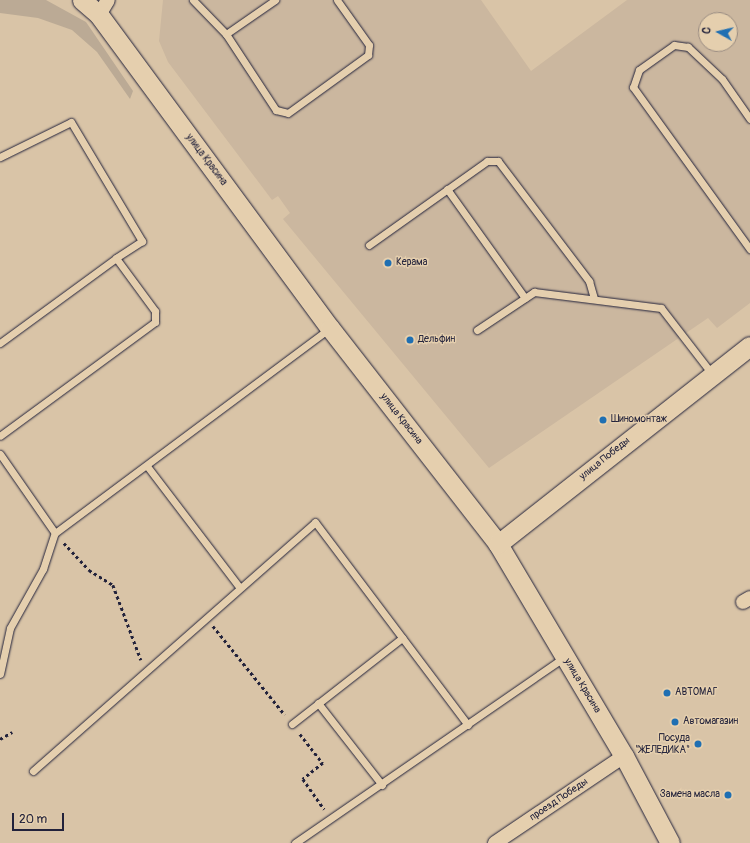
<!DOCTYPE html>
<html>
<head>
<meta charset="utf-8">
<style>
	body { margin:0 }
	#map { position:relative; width:750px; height:843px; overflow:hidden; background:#d9c4a7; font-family:Pangolin,sans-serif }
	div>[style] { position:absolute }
	.built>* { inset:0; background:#cbb79f }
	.green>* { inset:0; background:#bbaa95 }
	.path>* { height:2.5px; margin-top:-1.25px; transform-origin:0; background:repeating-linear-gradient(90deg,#22223b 0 3px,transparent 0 6px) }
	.roads { filter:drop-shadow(0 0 1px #22223b) drop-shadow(0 0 1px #22223b) }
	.lane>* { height:7px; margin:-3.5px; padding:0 3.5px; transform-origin:3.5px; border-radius:3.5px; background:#e5cfae }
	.street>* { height:14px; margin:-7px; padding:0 7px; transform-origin:7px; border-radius:7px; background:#e5cfae }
	.secondary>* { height:19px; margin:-9.5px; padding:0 9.5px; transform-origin:9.5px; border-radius:9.5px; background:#e5cfae }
	.dots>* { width:11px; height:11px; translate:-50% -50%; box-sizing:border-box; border:2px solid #e5cfae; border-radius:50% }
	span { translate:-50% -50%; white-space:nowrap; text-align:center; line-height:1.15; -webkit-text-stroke:3px #e5cfae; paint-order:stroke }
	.street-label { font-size:10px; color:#22223b }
	.poi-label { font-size:10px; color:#22223b }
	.left { translate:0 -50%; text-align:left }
	.right { translate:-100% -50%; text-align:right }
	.north { position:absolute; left:698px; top:12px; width:40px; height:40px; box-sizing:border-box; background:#e5cfae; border:1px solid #978a80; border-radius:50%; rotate:278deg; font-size:11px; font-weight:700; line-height:16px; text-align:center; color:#22223b }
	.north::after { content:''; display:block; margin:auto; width:14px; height:18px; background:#1f6fb2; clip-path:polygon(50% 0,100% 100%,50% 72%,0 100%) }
	.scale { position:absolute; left:12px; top:813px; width:52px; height:18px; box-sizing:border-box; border:2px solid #22223b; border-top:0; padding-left:5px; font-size:12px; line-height:14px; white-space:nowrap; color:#22223b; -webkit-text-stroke:3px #e5cfae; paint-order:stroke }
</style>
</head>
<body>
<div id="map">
	<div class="built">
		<div style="clip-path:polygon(evenodd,163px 0,481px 0,531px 71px,627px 0,750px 0,750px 303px,717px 328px,708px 318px,489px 468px,283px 219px,290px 213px,278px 196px,272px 200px,168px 62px,159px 41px,163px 0,706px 20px,730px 20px,730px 44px,706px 44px,706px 20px)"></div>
	</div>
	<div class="green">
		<div style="clip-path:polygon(0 0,46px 0,86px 22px,133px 91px,130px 99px,97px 52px,72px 30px,38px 18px,0 13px)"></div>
	</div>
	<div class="path">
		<div style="left:64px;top:543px;width:37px;rotate:47deg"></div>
		<div style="left:89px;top:570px;width:28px;rotate:32deg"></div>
		<div style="left:113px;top:585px;width:80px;rotate:69.5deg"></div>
		<div style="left:213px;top:626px;width:114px;rotate:51deg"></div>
		<div style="left:300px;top:734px;width:37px;rotate:52deg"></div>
		<div style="left:323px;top:763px;width:26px;rotate:141deg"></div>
		<div style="left:303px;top:779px;width:37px;rotate:55deg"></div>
		<div style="left:0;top:739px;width:14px;rotate:-30deg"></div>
	</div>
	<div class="roads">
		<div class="lane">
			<div style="left:193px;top:0;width:47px;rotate:45.9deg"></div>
			<div style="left:226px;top:34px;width:91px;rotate:56.7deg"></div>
			<div style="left:276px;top:110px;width:12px;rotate:14deg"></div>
			<div style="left:288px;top:113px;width:99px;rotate:-35.9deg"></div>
			<div style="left:368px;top:55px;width:10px;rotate:-84deg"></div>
			<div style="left:369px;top:45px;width:55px;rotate:-125.4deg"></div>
			<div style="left:226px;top:34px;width:60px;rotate:-34.8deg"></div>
			<div style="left:750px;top:119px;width:49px;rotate:-125deg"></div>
			<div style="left:722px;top:79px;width:47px;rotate:-136.7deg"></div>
			<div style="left:688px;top:47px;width:14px;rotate:-172deg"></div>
			<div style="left:674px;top:45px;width:43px;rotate:144.5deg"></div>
			<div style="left:639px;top:70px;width:18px;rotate:109deg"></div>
			<div style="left:633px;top:87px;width:200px;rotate:54.2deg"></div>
			<div style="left:0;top:157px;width:79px;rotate:-26.2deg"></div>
			<div style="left:71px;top:122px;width:139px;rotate:59.2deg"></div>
			<div style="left:142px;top:241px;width:31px;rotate:147deg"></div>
			<div style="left:447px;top:189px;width:134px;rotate:54.4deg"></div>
			<div style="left:369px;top:245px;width:145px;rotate:-35.4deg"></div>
			<div style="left:487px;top:161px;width:11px"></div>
			<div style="left:498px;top:161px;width:151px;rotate:52.8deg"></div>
			<div style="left:589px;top:281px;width:18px;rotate:74deg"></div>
			<div style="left:477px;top:330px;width:69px;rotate:-33.7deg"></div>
			<div style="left:534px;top:292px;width:128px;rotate:7.2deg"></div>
			<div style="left:661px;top:308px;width:83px;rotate:52.3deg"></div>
			<div style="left:0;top:343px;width:144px;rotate:-36.2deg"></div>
			<div style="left:116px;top:258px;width:66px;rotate:53.7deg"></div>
			<div style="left:155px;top:311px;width:11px;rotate:90deg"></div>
			<div style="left:155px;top:322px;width:192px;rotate:143.7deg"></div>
			<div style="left:0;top:454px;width:96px;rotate:55.2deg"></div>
			<div style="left:147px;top:466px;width:153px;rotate:52.7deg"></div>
			<div style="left:0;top:674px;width:47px;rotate:-77.7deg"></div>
			<div style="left:10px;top:628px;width:68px;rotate:-60.8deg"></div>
			<div style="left:43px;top:569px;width:38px;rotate:-72deg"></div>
			<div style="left:55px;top:533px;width:343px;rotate:-36.7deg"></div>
			<div style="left:318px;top:703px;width:104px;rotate:52deg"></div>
			<div style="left:292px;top:724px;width:140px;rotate:-38deg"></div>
			<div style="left:33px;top:771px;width:376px;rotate:-41.4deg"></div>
			<div style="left:315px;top:522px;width:254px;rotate:53deg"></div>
			<div style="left:295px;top:843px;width:328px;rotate:-34.6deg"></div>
		</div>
		<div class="street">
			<div style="left:99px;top:15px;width:17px;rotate:-59deg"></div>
			<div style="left:743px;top:602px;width:8px;rotate:-30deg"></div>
			<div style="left:495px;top:843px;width:156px;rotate:-34deg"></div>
		</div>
		<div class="secondary">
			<div style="left:82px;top:0;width:23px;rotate:41deg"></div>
			<div style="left:99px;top:15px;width:389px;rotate:53.6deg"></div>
			<div style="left:330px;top:328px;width:274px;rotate:52.1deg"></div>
			<div style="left:498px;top:544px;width:247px;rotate:59.3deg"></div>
			<div style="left:624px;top:756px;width:98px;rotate:62.1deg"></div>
			<div style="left:498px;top:544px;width:320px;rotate:-38.2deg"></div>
		</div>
	</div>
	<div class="dots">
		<div style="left:388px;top:263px;background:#1f6fb2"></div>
		<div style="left:410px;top:340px;background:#1f6fb2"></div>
		<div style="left:603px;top:420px;background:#1f6fb2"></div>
		<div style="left:667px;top:693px;background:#1f6fb2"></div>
		<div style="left:675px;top:722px;background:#1f6fb2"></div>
		<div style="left:698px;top:744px;background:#1f6fb2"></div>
		<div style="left:728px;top:795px;background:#1f6fb2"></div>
	</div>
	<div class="street-label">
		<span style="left:206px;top:160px;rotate:53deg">улица Красина</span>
		<span style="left:401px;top:419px;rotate:52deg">улица Красина</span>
		<span style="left:605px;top:459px;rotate:-39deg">улица Победы</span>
		<span style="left:582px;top:686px;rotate:59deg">улица Красина</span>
		<span style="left:559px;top:800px;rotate:-34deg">проезд Победы</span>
	</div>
	<div class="poi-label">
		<span class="left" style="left:396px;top:263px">Керама</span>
		<span class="left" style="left:418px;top:340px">Дельфин</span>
		<span class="left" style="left:611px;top:420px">Шиномонтаж</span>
		<span class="left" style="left:675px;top:693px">АВТОМАГ</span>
		<span class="left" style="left:683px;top:722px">Автомагазин</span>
		<span class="right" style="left:690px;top:744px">Посуда<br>"ЖЕЛЕДИКА"</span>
		<span class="right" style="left:720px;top:795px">Замена масла</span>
	</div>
	<div class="north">С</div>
	<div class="scale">20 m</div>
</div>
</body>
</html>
